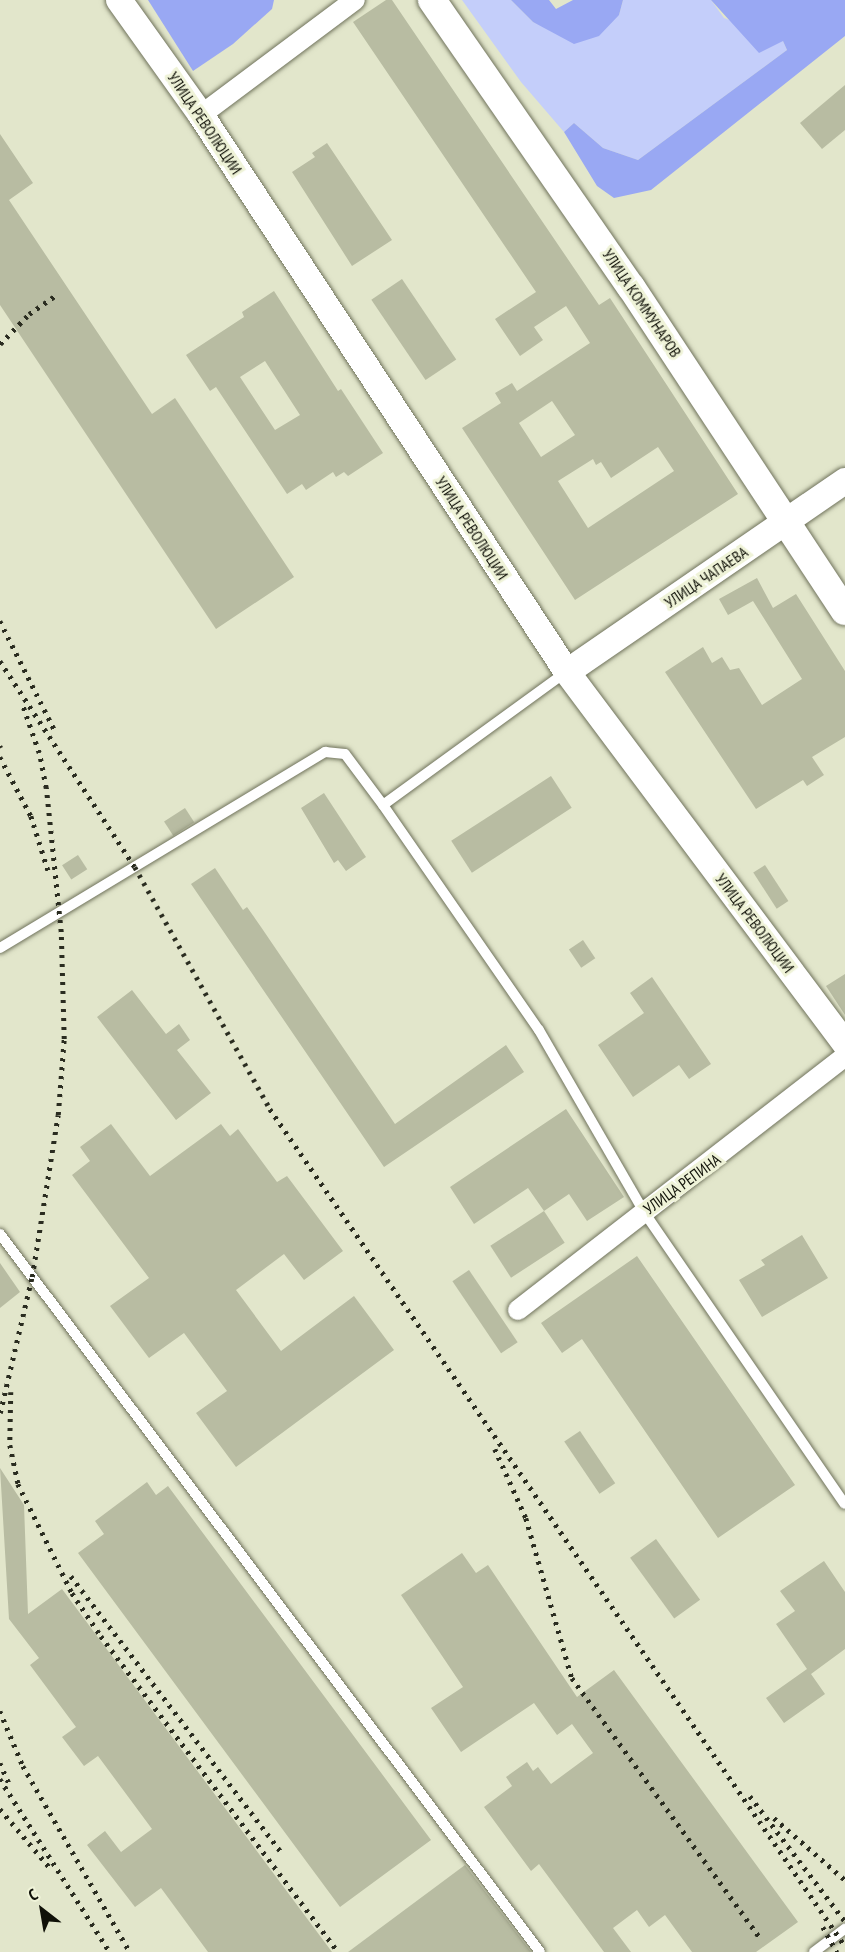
<!DOCTYPE html>
<html>
<head>
<meta charset="utf-8">
<style>
	body { margin:0 }
	#map { position:relative; width:845px; height:1952px; overflow:hidden; background:#e2e6cb; font-family:"PT Sans Narrow",sans-serif }
	div>[style] { position:absolute }
	.green>* { inset:0; background:#c4cefa }
	.forest>* { inset:0; background:#99a8f3 }
	.building>* { inset:0; background:#b8bca2; transform-origin:0 0 }
	.roads { filter:drop-shadow(0 0 2px #70735c) drop-shadow(0 0 2px #70735c) }
	.service>* { height:10px; margin:-5px; padding:0 5px; transform-origin:5px; border-radius:5px; background:#fff }
	.minor>* { height:20px; margin:-10px; padding:0 10px; transform-origin:10px; border-radius:10px; background:#fff }
	.tertiary>* { height:26px; margin:-13px; padding:0 13px; transform-origin:13px; border-radius:13px; background:#fff }
	.secondary>* { height:28px; margin:-14px; padding:0 14px; transform-origin:14px; border-radius:14px; background:#fff }
	.rail>* { height:4.5px; margin-top:-2.25px; transform-origin:0; background:repeating-linear-gradient(90deg,#2a2c20 0 3px,transparent 0 9px) }
	span { translate:-50% -50%; white-space:nowrap; text-align:center; line-height:1.15; -webkit-text-stroke:6px #eff3d8; paint-order:stroke }
	.street-label { font-size:16px; color:#101108 }
	.north { position:absolute; left:12px; top:1880px; width:60px; height:60px; -webkit-text-stroke:4px #eff3d8; paint-order:stroke; rotate:329deg; font-size:16px; font-weight:700; line-height:24px; text-align:center; color:#101108 }
	.north::after { content:''; display:block; margin:auto; width:21px; height:27px; background:#101108; clip-path:polygon(50% 0,100% 100%,50% 72%,0 100%) }
</style>
</head>
<body>
<div id="map">
	<div class="green">
		<div style="clip-path:polygon(462px 0,511px 0,533px 22px,551px 30px,619px 15px,623px 0,711px 0,724px 18px,783px 41px,787px 50px,638px 160px,603px 148px,574px 123px,564px 132px,521px 82px)"></div>
	</div>
	<div class="forest">
		<div style="clip-path:polygon(148px 0,274px 0,272px 9px,233px 44px,193px 71px)"></div>
		<div style="clip-path:polygon(511px 0,549px 0,556px 9px,573px 0,623px 0,619px 15px,599px 36px,574px 44px,533px 22px)"></div>
		<div style="clip-path:polygon(711px 0,845px 0,845px 36px,651px 190px,614px 198px,597px 186px,564px 132px,574px 123px,603px 148px,638px 160px,787px 50px,783px 41px,759px 53px)"></div>
	</div>
	<div class="building">
		<div style="clip-path:polygon(evenodd,386px 0,392px 0,599px 305px,610px 298px,738px 494px,575px 600px,462px 428px,501px 403px,495px 393px,512px 383px,517px 391px,590px 343px,566px 306px,534px 327px,543px 340px,520px 356px,495px 319px,536px 292px,353px 22px,386px 0,552px 401px,575px 435px,541px 457px,519px 423px,552px 401px,386px 0,658px 447px,674px 471px,588px 528px,558px 481px,593px 459px,596px 465px,601px 462px,611px 478px,658px 447px)"></div>
		<div style="clip-path:polygon(845px 85px,845px 130px,822px 149px,800px 123px)"></div>
		<div style="clip-path:polygon(0 134px,33px 183px,9px 200px,152px 414px,175px 398px,294px 577px,216px 629px,0 305px)"></div>
		<div style="clip-path:polygon(327px 143px,392px 240px,352px 266px,292px 172px,315px 157px,312px 153px)"></div>
		<div style="left:402px;top:279px;width:97px;height:37px;rotate:56deg"></div>
		<div style="clip-path:polygon(evenodd,274px 291px,338px 391px,341px 389px,383px 453px,348px 476px,344px 472px,336px 477px,333px 472px,306px 490px,302px 484px,287px 494px,216px 387px,210px 391px,186px 355px,244px 317px,242px 312px,274px 291px,265px 361px,300px 415px,275px 430px,240px 377px,265px 361px)"></div>
		<div style="clip-path:polygon(757px 578px,773px 608px,796px 594px,845px 671px,845px 737px,812px 757px,824px 775px,807px 786px,803px 780px,756px 809px,665px 672px,703px 647px,712px 663px,722px 657px,730px 670px,739px 668px,762px 705px,802px 679px,753px 601px,728px 615px,719px 599px)"></div>
		<div style="left:551px;top:776px;width:38px;height:119px;rotate:57deg"></div>
		<div style="clip-path:polygon(324px 793px,366px 857px,346px 871px,338px 860px,334px 863px,301px 808px)"></div>
		<div style="left:185px;top:808px;width:17px;height:25px;rotate:57deg"></div>
		<div style="left:78px;top:855px;width:17px;height:19px;rotate:57deg"></div>
		<div style="left:765px;top:865px;width:43px;height:14px;rotate:57deg"></div>
		<div style="clip-path:polygon(215px 868px,243px 910px,247px 907px,261px 927px,395px 1124px,506px 1045px,524px 1072px,384px 1167px,191px 884px)"></div>
		<div style="left:583px;top:940px;width:22px;height:17px;rotate:56deg"></div>
		<div style="clip-path:polygon(845px 974px,845px 1015px,826px 986px)"></div>
		<div style="clip-path:polygon(652px 977px,711px 1064px,689px 1079px,679px 1065px,633px 1097px,598px 1045px,644px 1013px,630px 993px)"></div>
		<div style="clip-path:polygon(132px 990px,166px 1034px,179px 1024px,190px 1040px,177px 1050px,211px 1093px,176px 1120px,97px 1017px)"></div>
		<div style="clip-path:polygon(566px 1109px,624px 1197px,587px 1221px,569px 1194px,544px 1211px,528px 1188px,474px 1224px,450px 1187px)"></div>
		<div style="clip-path:polygon(111px 1124px,150px 1176px,221px 1124px,230px 1136px,238px 1129px,277px 1182px,287px 1176px,343px 1251px,304px 1280px,284px 1254px,236px 1290px,281px 1351px,354px 1296px,394px 1350px,236px 1467px,196px 1413px,227px 1391px,184px 1333px,149px 1358px,110px 1306px,149px 1278px,72px 1175px,90px 1161px,80px 1147px)"></div>
		<div style="left:544px;top:1211px;width:38px;height:64px;rotate:57deg"></div>
		<div style="clip-path:polygon(802px 1235px,828px 1278px,762px 1317px,739px 1280px,765px 1265px,761px 1260px)"></div>
		<div style="clip-path:polygon(637px 1256px,795px 1485px,718px 1538px,582px 1339px,562px 1353px,541px 1323px)"></div>
		<div style="clip-path:polygon(0 1263px,20px 1292px,0 1308px)"></div>
		<div style="left:469px;top:1270px;width:87px;height:20px;rotate:56deg"></div>
		<div style="left:580px;top:1431px;width:63px;height:19px;rotate:56deg"></div>
		<div style="clip-path:polygon(0 1468px,24px 1505px,28px 1614px,62px 1589px,332px 1952px,208px 1952px,161px 1888px,135px 1907px,87px 1845px,105px 1831px,121px 1852px,152px 1829px,98px 1756px,84px 1766px,62px 1737px,76px 1727px,30px 1665px,39px 1658px,9px 1619px)"></div>
		<div style="clip-path:polygon(147px 1482px,156px 1495px,168px 1486px,431px 1840px,340px 1907px,78px 1553px,104px 1534px,95px 1521px)"></div>
		<div style="left:656px;top:1539px;width:75px;height:32px;rotate:54deg"></div>
		<div style="clip-path:polygon(462px 1553px,476px 1573px,488px 1565px,577px 1697px,614px 1670px,798px 1922px,756px 1952px,692px 1952px,665px 1915px,649px 1927px,637px 1910px,613px 1928px,631px 1952px,604px 1952px,539px 1864px,531px 1871px,484px 1807px,512px 1786px,506px 1777px,527px 1762px,533px 1771px,538px 1767px,551px 1784px,593px 1753px,572px 1724px,557px 1735px,534px 1703px,461px 1752px,431px 1708px,463px 1687px,401px 1595px)"></div>
		<div style="clip-path:polygon(824px 1561px,845px 1592px,845px 1649px,811px 1674px,825px 1694px,784px 1723px,766px 1698px,807px 1669px,776px 1624px,795px 1611px,780px 1591px)"></div>
		<div style="clip-path:polygon(465px 1865px,531px 1952px,348px 1952px)"></div>
	</div>
	<div class="roads">
		<div class="service">
			<div style="left:566px;top:672px;width:226px;rotate:144deg"></div>
			<div style="left:383px;top:805px;width:274px;rotate:55.3deg"></div>
			<div style="left:539px;top:1030px;width:210px;rotate:60deg"></div>
			<div style="left:644px;top:1212px;width:354px;rotate:55.5deg"></div>
			<div style="left:0;top:948px;width:380px;rotate:-31.1deg"></div>
			<div style="left:325px;top:752px;width:20px;rotate:6deg"></div>
			<div style="left:345px;top:754px;width:64px;rotate:53.3deg"></div>
			<div style="left:0;top:1234px;width:898px;rotate:53.05deg"></div>
			<div style="left:814px;top:1952px;width:39px;rotate:-37deg"></div>
		</div>
		<div class="minor">
			<div style="left:201px;top:115px;width:192px;rotate:-36.8deg"></div>
			<div style="left:518px;top:1310px;width:414px;rotate:-37.8deg"></div>
		</div>
		<div class="tertiary">
			<div style="left:119px;top:0;width:141px;rotate:54.5deg"></div>
			<div style="left:201px;top:115px;width:666px;rotate:56.69deg"></div>
			<div style="left:567px;top:672px;width:464px;rotate:53.2deg"></div>
			<div style="left:567px;top:672px;width:337px;rotate:-34.5deg"></div>
		</div>
		<div class="secondary">
			<div style="left:432px;top:0;width:349px;rotate:55.3deg"></div>
			<div style="left:631px;top:287px;width:388px;rotate:56.6deg"></div>
		</div>
	</div>
	<div class="rail">
		<div style="left:0;top:344px;width:42px;rotate:-46deg"></div>
		<div style="left:29px;top:314px;width:32px;rotate:-35deg"></div>
		<div style="left:0;top:621px;width:125px;rotate:63.4deg"></div>
		<div style="left:0;top:661px;width:246px;rotate:56.8deg"></div>
		<div style="left:135px;top:867px;width:277px;rotate:60.8deg"></div>
		<div style="left:270px;top:1109px;width:1015px;rotate:55.51deg"></div>
		<div style="left:0;top:746px;width:2px;rotate:63deg"></div>
		<div style="left:0;top:757px;width:67px;rotate:62.3deg"></div>
		<div style="left:31px;top:816px;width:57px;rotate:72.5deg"></div>
		<div style="left:11px;top:1392px;width:53px;rotate:91.1deg"></div>
		<div style="left:10px;top:1445px;width:40px;rotate:78deg"></div>
		<div style="left:18px;top:1484px;width:122px;rotate:63.6deg"></div>
		<div style="left:72px;top:1593px;width:52px;rotate:56deg"></div>
		<div style="left:101px;top:1636px;width:395px;rotate:53.1deg"></div>
		<div style="left:0;top:1413px;width:140px;rotate:-76.8deg"></div>
		<div style="left:32px;top:1277px;width:164px;rotate:-80.9deg"></div>
		<div style="left:58px;top:1115px;width:76px;rotate:-85.5deg"></div>
		<div style="left:64px;top:1039px;width:107px;rotate:-91.6deg"></div>
		<div style="left:61px;top:932px;width:145px;rotate:-95.9deg"></div>
		<div style="left:46px;top:788px;width:36px;rotate:-101deg"></div>
		<div style="left:39px;top:753px;width:52px;rotate:-109.1deg"></div>
		<div style="left:495px;top:1449px;width:76px;rotate:65.8deg"></div>
		<div style="left:526px;top:1518px;width:166px;rotate:74deg"></div>
		<div style="left:572px;top:1678px;width:321px;rotate:54.1deg"></div>
		<div style="left:71px;top:1576px;width:347px;rotate:52.7deg"></div>
		<div style="left:0;top:1711px;width:60px;rotate:67.3deg"></div>
		<div style="left:23px;top:1766px;width:215px;rotate:60.1deg"></div>
		<div style="left:0;top:1763px;width:24px;rotate:66deg"></div>
		<div style="left:0;top:1779px;width:205px;rotate:57.6deg"></div>
		<div style="left:750px;top:1796px;width:157px;rotate:52.8deg"></div>
		<div style="left:0;top:1809px;width:79px;rotate:49.6deg"></div>
		<div style="left:774px;top:1818px;width:94px;rotate:41.1deg"></div>
		<div style="left:823px;top:1927px;width:29px;rotate:61deg"></div>
	</div>
	<div class="street-label">
		<span style="left:205px;top:123px;rotate:56deg">УЛИЦА РЕВОЛЮЦИИ</span>
		<span style="left:642px;top:303px;rotate:56deg">УЛИЦА КОММУНАРОВ</span>
		<span style="left:472px;top:528px;rotate:57deg">УЛИЦА РЕВОЛЮЦИИ</span>
		<span style="left:706px;top:577px;rotate:-34deg">УЛИЦА ЧАПАЕВА</span>
		<span style="left:755px;top:923px;rotate:53deg">УЛИЦА РЕВОЛЮЦИИ</span>
		<span style="left:682px;top:1184px;rotate:-36deg">УЛИЦА РЕПИНА</span>
	</div>
	<div class="north">С</div>
</div>
</body>
</html>
